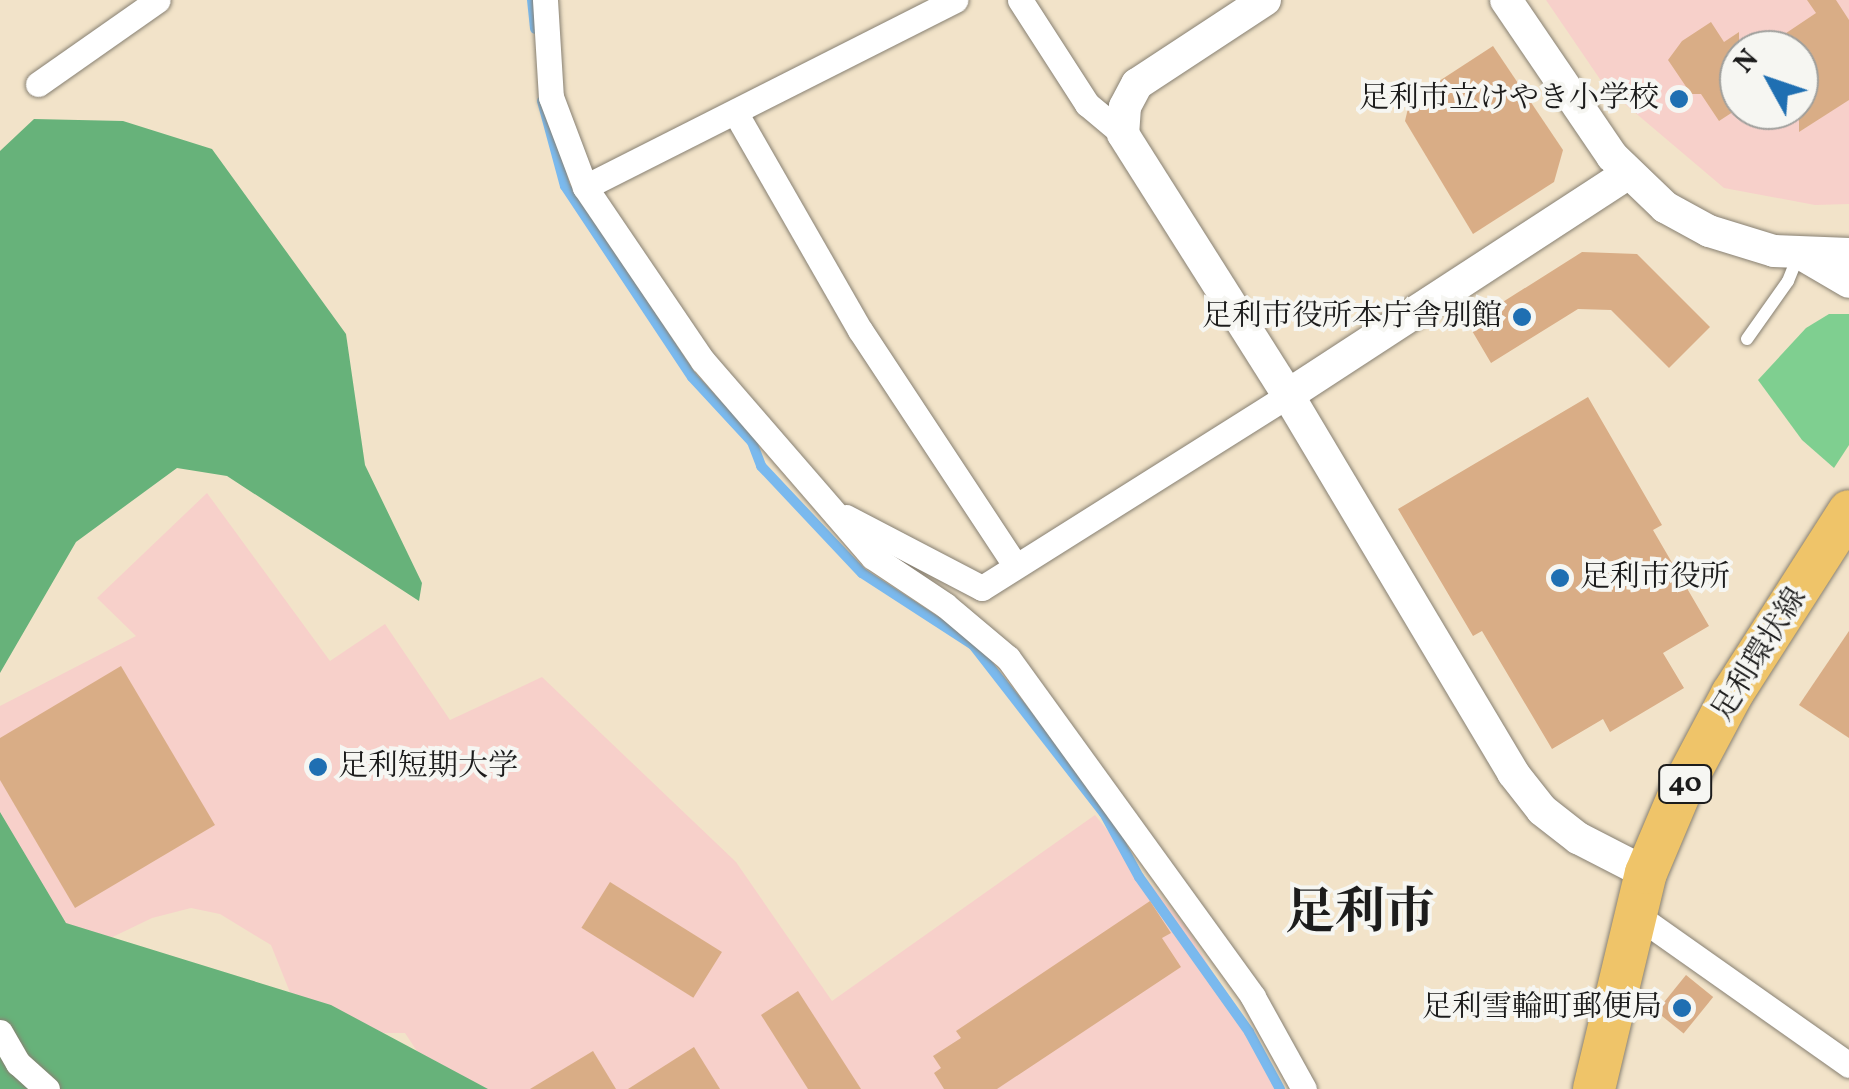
<!DOCTYPE html>
<html>
<head>
<meta charset="utf-8">
<style>
	body { margin:0 }
	#map { position:relative; width:1849px; height:1089px; overflow:hidden; background:#f2e3c9; font-family:Vollkorn,"Noto Serif JP",serif }
	div>[style] { position:absolute }
	.built>* { inset:0; background:#f7d0ca }
	.green>* { inset:0; background:#7fcf90 }
	.forest>* { inset:0; background:#67b27a }
	.stream>* { height:10px; margin:-5px; padding:0 5px; transform-origin:5px; border-radius:5px; background:#7ab9ee }
	.building>* { inset:0; background:#d9ad86; transform-origin:0 0 }
	.roads { filter:drop-shadow(0 0 2px #878072) drop-shadow(0 0 2px #878072) }
	.service>* { height:12px; margin:-6px; padding:0 6px; transform-origin:6px; border-radius:6px; background:#fff }
	.minor>* { height:25px; margin:-12.5px; padding:0 12.5px; transform-origin:12.5px; border-radius:12.5px; background:#fff }
	.tertiary>* { height:32px; margin:-16px; padding:0 16px; transform-origin:16px; border-radius:16px; background:#fff }
	.primary>* { height:42px; margin:-21px; padding:0 21px; transform-origin:21px; border-radius:21px; background:#efc469 }
	.dots>* { width:28px; height:28px; translate:-50% -50%; box-sizing:border-box; border:5px solid #f6f6f2; border-radius:50% }
	span { translate:-50% -50%; white-space:nowrap; text-align:center; line-height:1.15; -webkit-text-stroke:8px #f6f6f2; paint-order:stroke }
	.shield-label span { padding:2px 8px; background:#f6f6f2; border:2px solid; border-radius:8px; -webkit-text-stroke-width:0 }
	.shield-label { font-size:28px; color:#1c1c1c; font-weight:700 }
	.poi-label { font-size:30px; color:#1c1c1c }
	.right { translate:-100% -50%; text-align:right }
	.left { translate:0 -50%; text-align:left }
	.street-label { font-size:30px; color:#1c1c1c }
	.town-label { font-size:50px; color:#1c1c1c; font-weight:700 }
	.north { position:absolute; left:1719px; top:30px; width:100px; height:100px; box-sizing:border-box; background:#f6f6f2; border:2px solid #9f9f9c; border-radius:50%; rotate:310deg; font-size:28px; font-weight:700; line-height:40px; text-align:center; color:#1c1c1c }
	.north::after { content:''; display:block; margin:auto; width:35px; height:45px; background:#1f6fb2; clip-path:polygon(50% 0,100% 100%,50% 72%,0 100%) }
</style>
</head>
<body>
<div id="map">
	<div class="built">
		<div style="clip-path:polygon(evenodd,1546px 0,1849px 0,1849px 204px,1815px 205px,1724px 188px,1606px 88px,1546px 0,1739px 50px,1799px 50px,1799px 110px,1739px 110px,1739px 50px)"></div>
		<div style="clip-path:polygon(207px 493px,330px 661px,385px 624px,450px 720px,542px 677px,736px 862px,832px 1001px,1095px 815px,1188px 930px,1280px 1089px,442px 1089px,405px 1033px,349px 1033px,293px 1000px,271px 945px,220px 914px,191px 908px,152px 918px,67px 959px,0 832px,0 706px,136px 636px,97px 598px)"></div>
	</div>
	<div class="green">
		<div style="clip-path:polygon(1829px 314px,1849px 314px,1849px 445px,1834px 468px,1802px 440px,1758px 380px,1806px 328px)"></div>
	</div>
	<div class="forest">
		<div style="clip-path:polygon(34px 119px,123px 121px,212px 149px,346px 334px,365px 465px,422px 583px,419px 601px,227px 476px,177px 468px,76px 542px,0 673px,0 151px)"></div>
		<div style="clip-path:polygon(0 812px,66px 923px,331px 1005px,488px 1089px,0 1089px)"></div>
	</div>
	<div class="stream">
		<div style="left:532px;top:0;width:29px;rotate:84deg"></div>
		<div style="left:542px;top:101px;width:88px;rotate:74.9deg"></div>
		<div style="left:565px;top:186px;width:229px;rotate:56.4deg"></div>
		<div style="left:692px;top:377px;width:88px;rotate:47.3deg"></div>
		<div style="left:752px;top:442px;width:26px;rotate:69deg"></div>
		<div style="left:761px;top:466px;width:147px;rotate:46.7deg"></div>
		<div style="left:862px;top:573px;width:132px;rotate:33deg"></div>
		<div style="left:973px;top:645px;width:213px;rotate:52.1deg"></div>
		<div style="left:1104px;top:813px;width:73px;rotate:61.3deg"></div>
		<div style="left:1139px;top:877px;width:190px;rotate:54.6deg"></div>
		<div style="left:1249px;top:1032px;width:65px;rotate:61.5deg"></div>
	</div>
	<div class="building">
		<div style="clip-path:polygon(1807px 0,1836px 0,1849px 20px,1849px 100px,1799px 132px,1799px 50px,1761px 50px,1816px 13px)"></div>
		<div style="clip-path:polygon(1711px 22px,1724px 42px,1739px 32px,1739px 108px,1719px 121px,1701px 94px,1691px 94px,1668px 60px,1682px 41px)"></div>
		<div style="clip-path:polygon(1493px 46px,1563px 150px,1554px 182px,1473px 234px,1405px 121px,1410px 100px)"></div>
		<div style="clip-path:polygon(1582px 252px,1637px 254px,1710px 327px,1669px 368px,1611px 310px,1578px 309px,1491px 363px,1468px 324px)"></div>
		<div style="clip-path:polygon(1588px 397px,1662px 525px,1653px 530px,1709px 626px,1663px 653px,1684px 688px,1610px 732px,1603px 719px,1552px 749px,1482px 631px,1473px 636px,1398px 509px)"></div>
		<div style="clip-path:polygon(1849px 631px,1849px 738px,1799px 705px)"></div>
		<div style="clip-path:polygon(121px 666px,215px 825px,75px 908px,0 780px,0 738px)"></div>
		<div style="left:610px;top:882px;width:132px;height:54px;rotate:32deg"></div>
		<div style="clip-path:polygon(1150px 901px,1171px 933px,1162px 938px,1181px 967px,997px 1089px,944px 1089px,934px 1073px,941px 1068px,933px 1056px,961px 1038px,956px 1031px)"></div>
		<div style="left:1686px;top:975px;width:35px;height:47px;rotate:39deg"></div>
		<div style="clip-path:polygon(798px 991px,861px 1089px,808px 1089px,761px 1015px)"></div>
		<div style="clip-path:polygon(694px 1047px,720px 1089px,628px 1089px)"></div>
		<div style="clip-path:polygon(593px 1051px,616px 1089px,530px 1089px)"></div>
	</div>
	<div class="roads">
		<div class="service">
			<div style="left:1747px;top:339px;width:71px;rotate:-54.7deg"></div>
			<div style="left:1788px;top:281px;width:27px;rotate:-68deg"></div>
		</div>
		<div class="minor">
			<div style="left:545px;top:0;width:97px;rotate:86.5deg"></div>
			<div style="left:551px;top:97px;width:96px;rotate:69.3deg"></div>
			<div style="left:585px;top:187px;width:210px;rotate:55.9deg"></div>
			<div style="left:703px;top:361px;width:259px;rotate:49.1deg"></div>
			<div style="left:873px;top:557px;width:87px;rotate:33.7deg"></div>
			<div style="left:945px;top:605px;width:82px;rotate:40.1deg"></div>
			<div style="left:1008px;top:658px;width:418px;rotate:54.1deg"></div>
			<div style="left:1253px;top:997px;width:105px;rotate:61deg"></div>
			<div style="left:1020px;top:0;width:124px;rotate:57.2deg"></div>
			<div style="left:1087px;top:104px;width:47px;rotate:39.8deg"></div>
			<div style="left:38px;top:84px;width:146px;rotate:-35deg"></div>
			<div style="left:735px;top:112px;width:251px;rotate:60.2deg"></div>
			<div style="left:860px;top:330px;width:282px;rotate:56.6deg"></div>
			<div style="left:585px;top:187px;width:415px;rotate:-26.8deg"></div>
			<div style="left:846px;top:517px;width:153px;rotate:27.6deg"></div>
			<div style="left:982px;top:588px;width:362px;rotate:-32.2deg"></div>
			<div style="left:1635px;top:914px;width:262px;rotate:35.2deg"></div>
			<div style="left:0;top:1032px;width:36px;rotate:60deg"></div>
			<div style="left:18px;top:1063px;width:39px;rotate:42deg"></div>
		</div>
		<div class="tertiary">
			<div style="left:1265px;top:0;width:153px;rotate:146.7deg"></div>
			<div style="left:1137px;top:84px;width:26px;rotate:118deg"></div>
			<div style="left:1125px;top:107px;width:27px;rotate:94deg"></div>
			<div style="left:1123px;top:134px;width:309px;rotate:57.7deg"></div>
			<div style="left:1288px;top:395px;width:440px;rotate:59.2deg"></div>
			<div style="left:1513px;top:773px;width:47px;rotate:51.9deg"></div>
			<div style="left:1542px;top:810px;width:46px;rotate:37.9deg"></div>
			<div style="left:1578px;top:838px;width:76px;rotate:27.2deg"></div>
			<div style="left:1506px;top:0;width:189px;rotate:55.8deg"></div>
			<div style="left:1612px;top:156px;width:74px;rotate:43.9deg"></div>
			<div style="left:1665px;top:207px;width:50px;rotate:28.6deg"></div>
			<div style="left:1709px;top:231px;width:68px;rotate:17.1deg"></div>
			<div style="left:1774px;top:251px;width:75px;rotate:2.3deg"></div>
			<div style="left:1803px;top:255px;width:53px;rotate:30.4deg"></div>
			<div style="left:1288px;top:395px;width:406px;rotate:-33.1deg"></div>
		</div>
		<div class="primary">
			<div style="left:1594px;top:1089px;width:222px;rotate:-76.5deg"></div>
			<div style="left:1646px;top:873px;width:90px;rotate:-67.1deg"></div>
			<div style="left:1681px;top:790px;width:109px;rotate:-62deg"></div>
			<div style="left:1732px;top:694px;width:217px;rotate:-57.4deg"></div>
		</div>
	</div>
	<div class="dots">
		<div style="left:1679px;top:99px;background:#1f6fb2"></div>
		<div style="left:1522px;top:317px;background:#1f6fb2"></div>
		<div style="left:1560px;top:578px;background:#1f6fb2"></div>
		<div style="left:318px;top:767px;background:#1f6fb2"></div>
		<div style="left:1682px;top:1008px;background:#1f6fb2"></div>
	</div>
	<div class="shield-label">
		<span style="left:1685px;top:784px">40</span>
	</div>
	<div class="poi-label">
		<span class="right" style="left:1659px;top:99px">足利市立けやき小学校</span>
		<span class="right" style="left:1502px;top:317px">足利市役所本庁舎別館</span>
		<span class="left" style="left:1580px;top:578px">足利市役所</span>
		<span class="left" style="left:338px;top:767px">足利短期大学</span>
		<span class="right" style="left:1662px;top:1008px">足利雪輪町郵便局</span>
	</div>
	<div class="street-label">
		<span style="left:1760px;top:655px;rotate:-58deg">足利環状線</span>
	</div>
	<div class="town-label">
		<span style="left:1360px;top:916px">足利市</span>
	</div>
	<div class="north">N</div>
</div>
</body>
</html>
